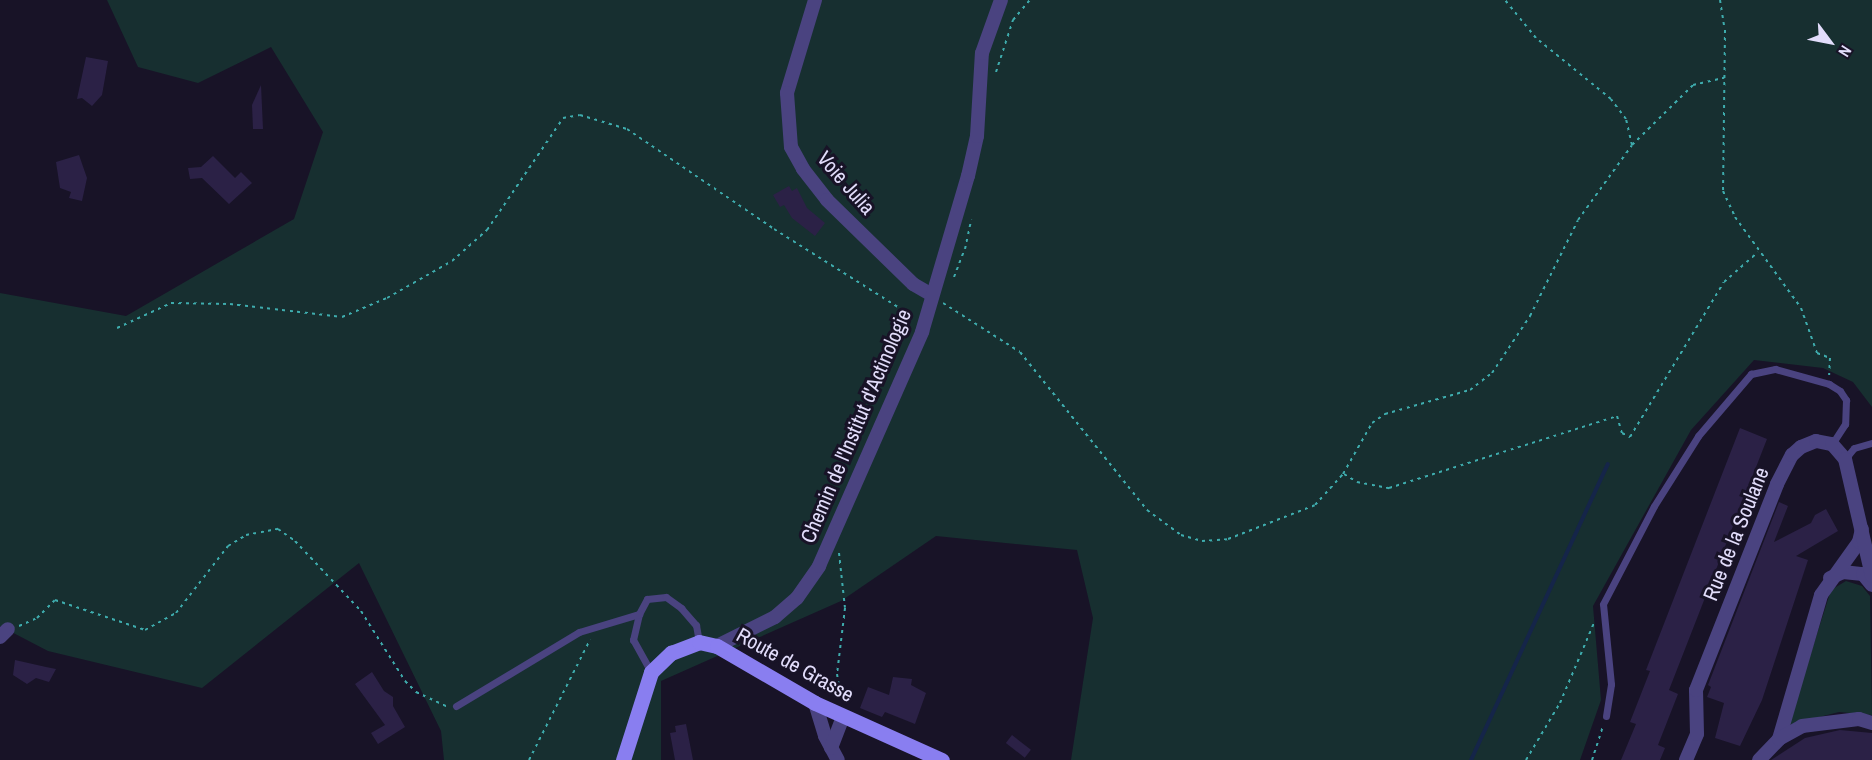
<!DOCTYPE html>
<html>
<head>
<meta charset="utf-8">
<style>
	body { margin:0 }
	#map { position:relative; width:1872px; height:760px; overflow:hidden; background:#181327; font-family:"Archivo Narrow",sans-serif }
	div>[style] { position:absolute }
	.green>* { inset:0; background:#172f30 }
	.stream>* { height:4px; margin:-2px; padding:0 2px; transform-origin:2px; border-radius:2px; background:#152549 }
	.building>* { inset:0; background:#2b2146; transform-origin:0 0 }
	.path>* { height:2px; margin-top:-1px; transform-origin:0; background:repeating-linear-gradient(90deg,#3eacad 0 3px,transparent 0 7.5px) }
	.lane>* { height:7px; margin:-3.5px; padding:0 3.5px; transform-origin:3.5px; border-radius:3.5px; background:#4a4380 }
	.street>* { height:14px; margin:-7px; padding:0 7px; transform-origin:7px; border-radius:7px; background:#4a4380 }
	.secondary>* { height:15px; margin:-7.5px; padding:0 7.5px; transform-origin:7.5px; border-radius:7.5px; background:#897ef0 }
	span { translate:-50% -50%; white-space:nowrap; text-align:center; line-height:1.15; -webkit-text-stroke:6px #181327; paint-order:stroke }
	.street-label { font-size:21px; color:#e2ddfb }
	.north { position:absolute; left:1800px; top:12px; width:60px; height:60px; -webkit-text-stroke:4px #181327; paint-order:stroke; rotate:122deg; font-size:16px; font-weight:700; line-height:24px; text-align:center; color:#e2ddfb }
	.north::after { content:''; display:block; margin:auto; width:21px; height:27px; background:#e2ddfb; clip-path:polygon(50% 0,100% 100%,50% 72%,0 100%) }
</style>
</head>
<body>
<div id="map">
	<div class="green">
		<div style="clip-path:polygon(107px 0,1872px 0,1872px 407px,1853px 382px,1823px 368px,1754px 360px,1691px 430px,1593px 606px,1601px 700px,1580px 760px,1071px 760px,1093px 618px,1077px 550px,936px 536px,841px 601px,661px 681px,661px 760px,444px 760px,441px 731px,359px 563px,202px 688px,48px 651px,0 626px,0 293px,126px 316px,294px 219px,323px 132px,271px 47px,198px 83px,138px 67px)"></div>
		<div style="clip-path:polygon(1846px 581px,1862px 586px,1870px 596px,1872px 715px,1839px 712px,1788px 725px,1831px 590px)"></div>
	</div>
	<div class="stream">
		<div style="left:1471px;top:760px;width:326px;rotate:-65.2deg"></div>
	</div>
	<div class="building">
		<div style="clip-path:polygon(86px 57px,108px 61px,102px 95px,92px 106px,82px 98px,77px 99px)"></div>
		<div style="clip-path:polygon(261px 85px,263px 129px,253px 129px,252px 105px)"></div>
		<div style="clip-path:polygon(79px 155px,87px 178px,82px 201px,69px 198px,71px 192px,60px 188px,56px 162px)"></div>
		<div style="clip-path:polygon(213px 156px,235px 178px,241px 172px,252px 183px,229px 204px,202px 178px,190px 179px,188px 168px,201px 167px)"></div>
		<div style="clip-path:polygon(789px 186px,792px 191px,797px 188px,807px 208px,825px 223px,815px 236px,792px 218px,784px 205px,780px 207px,773px 195px)"></div>
		<div style="clip-path:polygon(1740px 428px,1767px 439px,1669px 690px,1678px 694px,1658px 745px,1665px 748px,1660px 760px,1621px 760px,1636px 724px,1630px 722px,1650px 671px,1646px 670px)"></div>
		<div style="clip-path:polygon(1779px 502px,1788px 506px,1774px 542px,1811px 523px,1815px 515px,1826px 509px,1838px 531px,1796px 556px,1808px 560px,1762px 700px,1740px 746px,1715px 738px,1724px 703px,1707px 697px,1711px 687px,1708px 685px)"></div>
		<div style="clip-path:polygon(15px 660px,46px 667px,56px 669px,49px 682px,36px 678px,27px 684px,13px 675px)"></div>
		<div style="clip-path:polygon(372px 672px,384px 691px,393px 697px,393px 706px,405px 727px,378px 744px,371px 733px,385px 725px,355px 684px)"></div>
		<div style="clip-path:polygon(893px 677px,912px 679px,911px 685px,926px 693px,915px 724px,885px 712px,882px 717px,860px 708px,868px 687px,889px 695px)"></div>
		<div style="clip-path:polygon(686px 724px,693px 760px,675px 760px,670px 733px,676px 732px,675px 726px)"></div>
		<div style="clip-path:polygon(1840px 730px,1872px 733px,1872px 760px,1771px 760px,1805px 738px)"></div>
		<div style="left:1012px;top:735px;width:24px;height:10px;rotate:38deg"></div>
	</div>
	<div class="path">
		<div style="left:1720px;top:0;width:30px;rotate:81deg"></div>
		<div style="left:1725px;top:30px;width:161px;rotate:90.7deg"></div>
		<div style="left:1723px;top:191px;width:29px;rotate:65deg"></div>
		<div style="left:1735px;top:217px;width:112px;rotate:54deg"></div>
		<div style="left:1801px;top:308px;width:48px;rotate:70.4deg"></div>
		<div style="left:1817px;top:353px;width:14px;rotate:21deg"></div>
		<div style="left:1830px;top:358px;width:17px;rotate:93deg"></div>
		<div style="left:996px;top:72px;width:55px;rotate:-71.9deg"></div>
		<div style="left:1013px;top:20px;width:26px;rotate:-50deg"></div>
		<div style="left:1632px;top:145px;width:86px;rotate:-44.5deg"></div>
		<div style="left:1693px;top:85px;width:32px;rotate:-13deg"></div>
		<div style="left:954px;top:277px;width:30px;rotate:-69deg"></div>
		<div style="left:965px;top:249px;width:30px;rotate:-78deg"></div>
		<div style="left:943px;top:303px;width:91px;rotate:32.5deg"></div>
		<div style="left:1020px;top:352px;width:203px;rotate:51.2deg"></div>
		<div style="left:1147px;top:510px;width:42px;rotate:36.3deg"></div>
		<div style="left:1181px;top:535px;width:22px;rotate:16deg"></div>
		<div style="left:1202px;top:541px;width:26px;rotate:-4deg"></div>
		<div style="left:1228px;top:539px;width:93px;rotate:-21.3deg"></div>
		<div style="left:1315px;top:505px;width:42px;rotate:-47.9deg"></div>
		<div style="left:1343px;top:474px;width:59px;rotate:-60.4deg"></div>
		<div style="left:1372px;top:423px;width:16px;rotate:-35deg"></div>
		<div style="left:1385px;top:414px;width:88px;rotate:-15.8deg"></div>
		<div style="left:1470px;top:390px;width:28px;rotate:-38deg"></div>
		<div style="left:1492px;top:373px;width:69px;rotate:-56.3deg"></div>
		<div style="left:1530px;top:316px;width:107px;rotate:-63.4deg"></div>
		<div style="left:1578px;top:220px;width:92px;rotate:-54.2deg"></div>
		<div style="left:1632px;top:145px;width:27px;rotate:-103deg"></div>
		<div style="left:1626px;top:119px;width:25px;rotate:-127deg"></div>
		<div style="left:1611px;top:99px;width:97px;rotate:-140.9deg"></div>
		<div style="left:1536px;top:38px;width:49px;rotate:-129.2deg"></div>
		<div style="left:117px;top:328px;width:60px;rotate:-24.8deg"></div>
		<div style="left:171px;top:303px;width:59px;rotate:1deg"></div>
		<div style="left:230px;top:304px;width:113px;rotate:6.6deg"></div>
		<div style="left:342px;top:317px;width:49px;rotate:-22.9deg"></div>
		<div style="left:387px;top:298px;width:75px;rotate:-29.6deg"></div>
		<div style="left:452px;top:261px;width:47px;rotate:-41.5deg"></div>
		<div style="left:487px;top:230px;width:135px;rotate:-55.8deg"></div>
		<div style="left:563px;top:118px;width:17px;rotate:-10deg"></div>
		<div style="left:580px;top:115px;width:49px;rotate:16.6deg"></div>
		<div style="left:627px;top:129px;width:178px;rotate:34.2deg"></div>
		<div style="left:774px;top:229px;width:163px;rotate:32.2deg"></div>
		<div style="left:1344px;top:474px;width:15px;rotate:32deg"></div>
		<div style="left:1357px;top:482px;width:33px;rotate:11deg"></div>
		<div style="left:1389px;top:488px;width:239px;rotate:-17.5deg"></div>
		<div style="left:1617px;top:416px;width:18px;rotate:74deg"></div>
		<div style="left:1622px;top:433px;width:9px;rotate:27deg"></div>
		<div style="left:1630px;top:437px;width:181px;rotate:-58.8deg"></div>
		<div style="left:1724px;top:282px;width:45px;rotate:-41.4deg"></div>
		<div style="left:839px;top:553px;width:55px;rotate:83.8deg"></div>
		<div style="left:845px;top:608px;width:66px;rotate:96.9deg"></div>
		<div style="left:837px;top:674px;width:25px;rotate:81deg"></div>
		<div style="left:19px;top:626px;width:20px;rotate:-24deg"></div>
		<div style="left:37px;top:618px;width:25px;rotate:-45deg"></div>
		<div style="left:55px;top:600px;width:95px;rotate:18.4deg"></div>
		<div style="left:145px;top:630px;width:35px;rotate:-29deg"></div>
		<div style="left:176px;top:613px;width:85px;rotate:-52.2deg"></div>
		<div style="left:228px;top:546px;width:21px;rotate:-31deg"></div>
		<div style="left:246px;top:535px;width:33px;rotate:-11deg"></div>
		<div style="left:278px;top:529px;width:21px;rotate:35deg"></div>
		<div style="left:295px;top:541px;width:96px;rotate:46.7deg"></div>
		<div style="left:361px;top:611px;width:83px;rotate:57.8deg"></div>
		<div style="left:405px;top:681px;width:16px;rotate:45deg"></div>
		<div style="left:416px;top:692px;width:35px;rotate:25deg"></div>
		<div style="left:529px;top:760px;width:135px;rotate:-63.1deg"></div>
		<div style="left:1526px;top:760px;width:66px;rotate:-59.2deg"></div>
		<div style="left:1560px;top:703px;width:87px;rotate:-67deg"></div>
		<div style="left:1592px;top:760px;width:36px;rotate:-72deg"></div>
	</div>
	<div class="lane">
		<div style="left:1845px;top:459px;width:14px;rotate:-51deg"></div>
		<div style="left:1854px;top:448px;width:19px;rotate:-16deg"></div>
		<div style="left:651px;top:672px;width:37px;rotate:-119deg"></div>
		<div style="left:633px;top:640px;width:27px;rotate:-77deg"></div>
		<div style="left:639px;top:614px;width:17px;rotate:-62deg"></div>
		<div style="left:647px;top:599px;width:19px;rotate:-6deg"></div>
		<div style="left:666px;top:597px;width:19px;rotate:36deg"></div>
		<div style="left:681px;top:608px;width:23px;rotate:49deg"></div>
		<div style="left:696px;top:625px;width:17px;rotate:80deg"></div>
		<div style="left:456px;top:706px;width:144px;rotate:-31deg"></div>
		<div style="left:579px;top:632px;width:63px;rotate:-16.7deg"></div>
		<div style="left:1606px;top:716px;width:32px;rotate:-81deg"></div>
		<div style="left:1611px;top:684px;width:80px;rotate:-95.7deg"></div>
		<div style="left:1603px;top:604px;width:110px;rotate:-62.5deg"></div>
		<div style="left:1654px;top:506px;width:83px;rotate:-57.8deg"></div>
		<div style="left:1698px;top:436px;width:82px;rotate:-49.5deg"></div>
		<div style="left:1751px;top:374px;width:25px;rotate:-12deg"></div>
		<div style="left:1775px;top:369px;width:56px;rotate:15.5deg"></div>
		<div style="left:1829px;top:384px;width:13px;rotate:32deg"></div>
		<div style="left:1840px;top:391px;width:11px;rotate:56deg"></div>
		<div style="left:1846px;top:400px;width:24px;rotate:92deg"></div>
		<div style="left:1845px;top:424px;width:24px;rotate:123deg"></div>
	</div>
	<div class="street">
		<div style="left:815px;top:0;width:97px;rotate:106.8deg"></div>
		<div style="left:787px;top:93px;width:54px;rotate:85.8deg"></div>
		<div style="left:791px;top:147px;width:25px;rotate:61deg"></div>
		<div style="left:803px;top:169px;width:39px;rotate:52deg"></div>
		<div style="left:827px;top:200px;width:120px;rotate:44.3deg"></div>
		<div style="left:913px;top:284px;width:22px;rotate:30deg"></div>
		<div style="left:1830px;top:578px;width:14px;rotate:-25deg"></div>
		<div style="left:1843px;top:572px;width:20px;rotate:6deg"></div>
		<div style="left:1863px;top:574px;width:14px;rotate:51deg"></div>
		<div style="left:0;top:637px;width:11px;rotate:-45deg"></div>
		<div style="left:717px;top:646px;width:65px;rotate:-26.6deg"></div>
		<div style="left:775px;top:617px;width:29px;rotate:-41deg"></div>
		<div style="left:797px;top:598px;width:39px;rotate:-55deg"></div>
		<div style="left:819px;top:566px;width:256px;rotate:-66.2deg"></div>
		<div style="left:922px;top:332px;width:163px;rotate:-73.6deg"></div>
		<div style="left:968px;top:176px;width:41px;rotate:-77.3deg"></div>
		<div style="left:977px;top:136px;width:83px;rotate:-86.6deg"></div>
		<div style="left:982px;top:53px;width:56px;rotate:-70.3deg"></div>
		<div style="left:815px;top:703px;width:34px;rotate:73deg"></div>
		<div style="left:825px;top:736px;width:27px;rotate:62deg"></div>
		<div style="left:1779px;top:739px;width:150px;rotate:-73.7deg"></div>
		<div style="left:1821px;top:595px;width:65px;rotate:-54.4deg"></div>
		<div style="left:1859px;top:542px;width:13px;rotate:-77deg"></div>
		<div style="left:831px;top:748px;width:33px;rotate:-69deg"></div>
		<div style="left:1686px;top:760px;width:28px;rotate:-67deg"></div>
		<div style="left:1697px;top:734px;width:44px;rotate:-91.3deg"></div>
		<div style="left:1696px;top:690px;width:221px;rotate:-68.5deg"></div>
		<div style="left:1777px;top:484px;width:33px;rotate:-63deg"></div>
		<div style="left:1792px;top:455px;width:12px;rotate:-42deg"></div>
		<div style="left:1801px;top:447px;width:16px;rotate:-22deg"></div>
		<div style="left:1816px;top:441px;width:16px;rotate:11deg"></div>
		<div style="left:1832px;top:444px;width:20px;rotate:49deg"></div>
		<div style="left:1845px;top:459px;width:120px;rotate:77deg"></div>
		<div style="left:1759px;top:760px;width:29px;rotate:-46deg"></div>
		<div style="left:1779px;top:739px;width:26px;rotate:-29deg"></div>
		<div style="left:1802px;top:726px;width:57px;rotate:-7deg"></div>
		<div style="left:1859px;top:719px;width:14px;rotate:17deg"></div>
	</div>
	<div class="secondary">
		<div style="left:623px;top:760px;width:92px;rotate:-72.3deg"></div>
		<div style="left:651px;top:672px;width:28px;rotate:-44deg"></div>
		<div style="left:671px;top:653px;width:30px;rotate:-21deg"></div>
		<div style="left:699px;top:642px;width:18px;rotate:13deg"></div>
		<div style="left:717px;top:646px;width:113px;rotate:30.2deg"></div>
		<div style="left:815px;top:703px;width:139px;rotate:24.2deg"></div>
	</div>
	<div class="street-label">
		<span style="left:846px;top:183px;rotate:49deg">Voie Julia</span>
		<span style="left:856px;top:426px;rotate:-67deg">Chemin de l'Institut d'Actinologie</span>
		<span style="left:1736px;top:534px;rotate:-68deg">Rue de la Soulane</span>
		<span style="left:795px;top:665px;rotate:29deg">Route de Grasse</span>
	</div>
	<div class="north">N</div>
</div>
</body>
</html>
